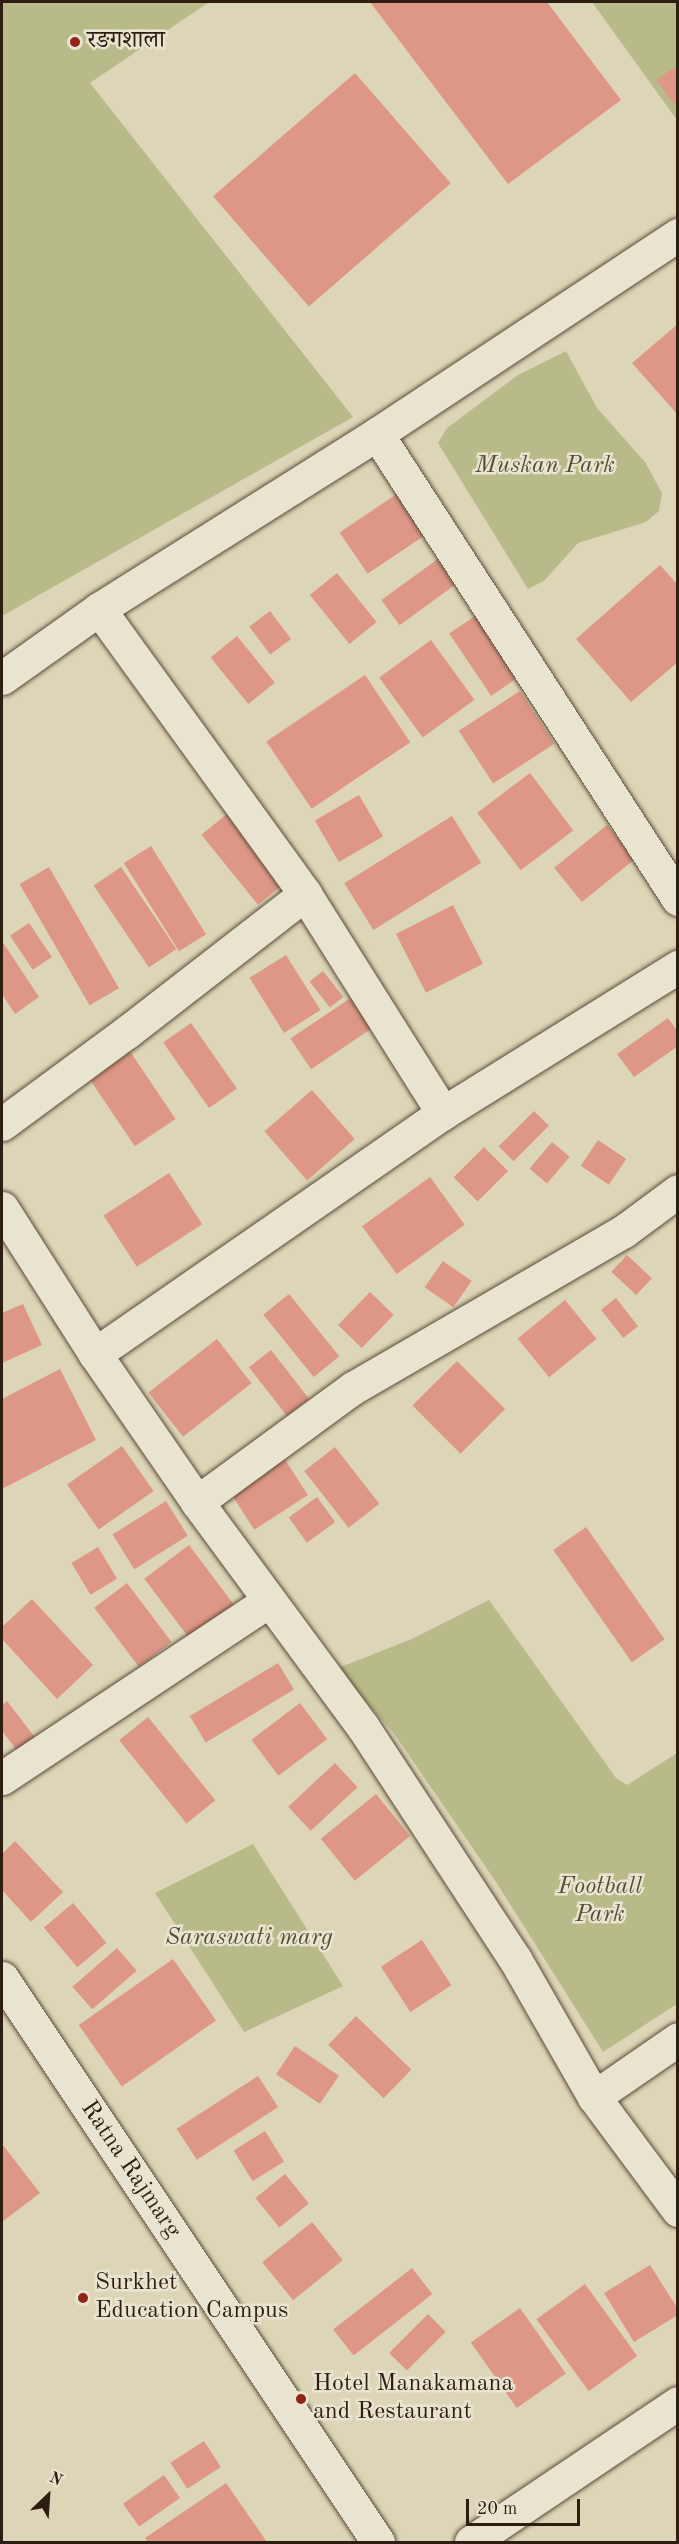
<!DOCTYPE html>
<html>
<head>
<meta charset="utf-8">
<style>
	body { margin:0 }
	#map { position:relative; width:679px; height:2544px; overflow:hidden; background:#ddd5b7; font-family:"Old Standard TT","Noto Serif Devanagari",serif }
	div>[style] { position:absolute }
	.green>* { inset:0; background:#b8bb89 }
	.building>* { inset:0; background:#de9786; transform-origin:0 0 }
	.roads { filter:drop-shadow(0 0 2px #5a4b3a) drop-shadow(0 0 2px #5a4b3a) }
	.minor>* { height:33px; margin:-16.5px; padding:0 16.5px; transform-origin:16.5px; border-radius:16.5px; background:#e9e4d0 }
	.dots>* { width:16px; height:16px; translate:-50% -50%; box-sizing:border-box; border:3px solid #e9e4d0; border-radius:50% }
	span { translate:-50% -50%; white-space:nowrap; text-align:center; line-height:1.15; -webkit-text-stroke:5px #e9e4d0; paint-order:stroke }
	.poi-label { font-size:24px; color:#2e1d11 }
	.left { translate:0 -50%; text-align:left }
	.park-label { font-size:24px; color:#574c35; font-style:italic }
	.street-label { font-size:24px; color:#2e1d11 }
	.frame { position:absolute; inset:0; border:3px solid #2e1d11; pointer-events:none }
	.north { position:absolute; left:18px; top:2466px; width:60px; height:60px; -webkit-text-stroke:4px #e9e4d0; paint-order:stroke; rotate:25deg; font-size:16px; font-weight:700; line-height:24px; text-align:center; color:#2e1d11 }
	.north::after { content:''; display:block; margin:auto; width:21px; height:27px; background:#2e1d11; clip-path:polygon(50% 0,100% 100%,50% 72%,0 100%) }
	.scale { position:absolute; left:466px; top:2499px; width:114px; height:27px; box-sizing:border-box; border:3px solid #2e1d11; border-top:0; padding-left:8px; font-size:18px; line-height:21px; white-space:nowrap; color:#2e1d11; -webkit-text-stroke:4px #e9e4d0; paint-order:stroke }
</style>
</head>
<body>
<div id="map">
	<div class="green">
		<div style="clip-path:polygon(2px 2px,209px 2px,90px 83px,353px 417px,2px 616px)"></div>
		<div style="clip-path:polygon(592px 2px,677px 2px,677px 120px)"></div>
		<div style="clip-path:polygon(566px 351px,597px 408px,645px 462px,662px 493px,659px 511px,646px 522px,578px 543px,544px 581px,528px 589px,438px 443px,447px 428px,518px 375px)"></div>
		<div style="clip-path:polygon(489px 1600px,616px 1778px,627px 1785px,677px 1753px,677px 2004px,603px 2052px,496px 1882px,395px 1735px,338px 1668px,412px 1639px)"></div>
		<div style="clip-path:polygon(253px 1844px,343px 1986px,244px 2032px,155px 1893px)"></div>
	</div>
	<div class="building">
		<div style="clip-path:polygon(370px 2px,547px 2px,621px 100px,508px 184px)"></div>
		<div style="clip-path:polygon(678px 65px,678px 103px,675px 105px,656px 80px)"></div>
		<div style="left:355px;top:73px;width:146px;height:188px;rotate:49deg"></div>
		<div style="clip-path:polygon(678px 324px,678px 415px,632px 363px)"></div>
		<div style="left:401px;top:491px;width:50px;height:74px;rotate:56deg"></div>
		<div style="left:442px;top:556px;width:31px;height:75px;rotate:54deg"></div>
		<div style="clip-path:polygon(660px 565px,678px 585px,678px 662px,631px 702px,576px 639px)"></div>
		<div style="left:337px;top:573px;width:63px;height:35px;rotate:51deg"></div>
		<div style="left:484px;top:610px;width:75px;height:42px;rotate:56deg"></div>
		<div style="left:270px;top:611px;width:35px;height:26px;rotate:53deg"></div>
		<div style="left:237px;top:636px;width:60px;height:34px;rotate:51deg"></div>
		<div style="left:431px;top:640px;width:74px;height:64px;rotate:54deg"></div>
		<div style="left:365px;top:675px;width:81px;height:119px;rotate:56deg"></div>
		<div style="left:520px;top:691px;width:63px;height:73px;rotate:57deg"></div>
		<div style="left:530px;top:773px;width:72px;height:66px;rotate:53deg"></div>
		<div style="left:359px;top:795px;width:48px;height:51px;rotate:60deg"></div>
		<div style="left:227px;top:814px;width:90px;height:33px;rotate:51deg"></div>
		<div style="left:452px;top:816px;width:55px;height:127px;rotate:58deg"></div>
		<div style="left:607px;top:825px;width:44px;height:68px;rotate:51deg"></div>
		<div style="left:151px;top:846px;width:104px;height:32px;rotate:58deg"></div>
		<div style="left:49px;top:867px;width:140px;height:34px;rotate:60deg"></div>
		<div style="left:121px;top:867px;width:99px;height:33px;rotate:56deg"></div>
		<div style="left:453px;top:905px;width:66px;height:64px;rotate:63deg"></div>
		<div style="left:29px;top:923px;width:41px;height:23px;rotate:56deg"></div>
		<div style="clip-path:polygon(2px 941px,39px 997px,15px 1014px,2px 994px)"></div>
		<div style="left:286px;top:955px;width:65px;height:43px;rotate:58deg"></div>
		<div style="left:323px;top:971px;width:33px;height:17px;rotate:52deg"></div>
		<div style="left:355px;top:995px;width:37px;height:78px;rotate:56deg"></div>
		<div style="clip-path:polygon(668px 1018px,678px 1032px,678px 1046px,634px 1077px,617px 1054px)"></div>
		<div style="left:191px;top:1023px;width:80px;height:34px;rotate:55deg"></div>
		<div style="left:123px;top:1041px;width:94px;height:49px;rotate:56deg"></div>
		<div style="left:312px;top:1090px;width:65px;height:63px;rotate:49deg"></div>
		<div style="left:534px;top:1111px;width:21px;height:50px;rotate:45deg"></div>
		<div style="left:598px;top:1140px;width:34px;height:31px;rotate:34deg"></div>
		<div style="left:552px;top:1142px;width:23px;height:35px;rotate:40deg"></div>
		<div style="left:484px;top:1147px;width:34px;height:43px;rotate:45deg"></div>
		<div style="left:169px;top:1173px;width:61px;height:78px;rotate:57deg"></div>
		<div style="left:430px;top:1177px;width:59px;height:84px;rotate:54deg"></div>
		<div style="left:627px;top:1255px;width:34px;height:23px;rotate:43deg"></div>
		<div style="left:443px;top:1261px;width:35px;height:32px;rotate:35deg"></div>
		<div style="left:370px;top:1292px;width:33px;height:46px;rotate:44deg"></div>
		<div style="left:289px;top:1294px;width:80px;height:33px;rotate:51deg"></div>
		<div style="left:616px;top:1298px;width:36px;height:19px;rotate:52deg"></div>
		<div style="left:565px;top:1300px;width:50px;height:61px;rotate:51deg"></div>
		<div style="clip-path:polygon(23px 1304px,42px 1345px,2px 1363px,2px 1313px)"></div>
		<div style="left:217px;top:1339px;width:56px;height:87px;rotate:52deg"></div>
		<div style="left:271px;top:1350px;width:62px;height:28px;rotate:52deg"></div>
		<div style="left:457px;top:1361px;width:68px;height:63px;rotate:45deg"></div>
		<div style="clip-path:polygon(60px 1369px,96px 1440px,2px 1489px,2px 1399px)"></div>
		<div style="left:122px;top:1446px;width:55px;height:67px;rotate:55deg"></div>
		<div style="left:335px;top:1447px;width:72px;height:39px;rotate:52deg"></div>
		<div style="left:284px;top:1458px;width:44px;height:64px;rotate:57deg"></div>
		<div style="left:317px;top:1497px;width:31px;height:35px;rotate:54deg"></div>
		<div style="left:166px;top:1501px;width:41px;height:63px;rotate:58deg"></div>
		<div style="left:586px;top:1527px;width:137px;height:40px;rotate:55deg"></div>
		<div style="left:189px;top:1545px;width:75px;height:56px;rotate:53deg"></div>
		<div style="left:98px;top:1547px;width:37px;height:31px;rotate:59deg"></div>
		<div style="left:127px;top:1583px;width:74px;height:41px;rotate:53deg"></div>
		<div style="clip-path:polygon(32px 1599px,93px 1665px,57px 1699px,2px 1639px,2px 1627px)"></div>
		<div style="left:278px;top:1663px;width:31px;height:103px;rotate:59deg"></div>
		<div style="clip-path:polygon(7px 1701px,40px 1744px,22px 1757px,2px 1731px,2px 1705px)"></div>
		<div style="left:300px;top:1703px;width:45px;height:61px;rotate:53deg"></div>
		<div style="left:148px;top:1717px;width:107px;height:37px;rotate:51deg"></div>
		<div style="left:335px;top:1763px;width:33px;height:64px;rotate:47deg"></div>
		<div style="left:376px;top:1794px;width:54px;height:71px;rotate:51deg"></div>
		<div style="clip-path:polygon(15px 1841px,63px 1892px,31px 1922px,2px 1890px,2px 1854px)"></div>
		<div style="left:73px;top:1903px;width:52px;height:38px;rotate:50deg"></div>
		<div style="left:422px;top:1940px;width:54px;height:49px;rotate:57deg"></div>
		<div style="left:117px;top:1948px;width:30px;height:59px;rotate:49deg"></div>
		<div style="left:173px;top:1959px;width:75px;height:115px;rotate:55deg"></div>
		<div style="left:356px;top:2016px;width:77px;height:40px;rotate:44deg"></div>
		<div style="left:295px;top:2046px;width:53px;height:34px;rotate:34deg"></div>
		<div style="left:258px;top:2076px;width:37px;height:97px;rotate:57deg"></div>
		<div style="left:265px;top:2131px;width:36px;height:37px;rotate:58deg"></div>
		<div style="clip-path:polygon(2px 2144px,40px 2193px,2px 2222px)"></div>
		<div style="left:285px;top:2174px;width:38px;height:38px;rotate:51deg"></div>
		<div style="left:312px;top:2222px;width:49px;height:64px;rotate:51deg"></div>
		<div style="clip-path:polygon(650px 2265px,678px 2309px,678px 2315px,634px 2342px,604px 2293px)"></div>
		<div style="left:412px;top:2268px;width:33px;height:100px;rotate:52deg"></div>
		<div style="left:585px;top:2284px;width:89px;height:60px;rotate:54deg"></div>
		<div style="left:520px;top:2308px;width:80px;height:60px;rotate:55deg"></div>
		<div style="left:428px;top:2314px;width:25px;height:55px;rotate:45deg"></div>
		<div style="left:204px;top:2441px;width:31px;height:40px;rotate:57deg"></div>
		<div style="left:164px;top:2475px;width:28px;height:50px;rotate:55deg"></div>
		<div style="clip-path:polygon(226px 2483px,267px 2542px,148px 2542px,145px 2538px)"></div>
	</div>
	<div class="roads">
		<div class="minor">
			<div style="left:377px;top:434px;width:554px;rotate:57.08deg"></div>
			<div style="left:99px;top:609px;width:352px;rotate:54.1deg"></div>
			<div style="left:305px;top:894px;width:259px;rotate:57.8deg"></div>
			<div style="left:2px;top:678px;width:119px;rotate:-35.4deg"></div>
			<div style="left:99px;top:609px;width:328px;rotate:-32.2deg"></div>
			<div style="left:377px;top:434px;width:361px;rotate:-33.5deg"></div>
			<div style="left:2px;top:1124px;width:155px;rotate:-36.4deg"></div>
			<div style="left:127px;top:1032px;width:225px;rotate:-37.8deg"></div>
			<div style="left:2px;top:1208px;width:173px;rotate:57.5deg"></div>
			<div style="left:95px;top:1354px;width:180px;rotate:55.4deg"></div>
			<div style="left:197px;top:1502px;width:280px;rotate:53.6deg"></div>
			<div style="left:363px;top:1727px;width:277px;rotate:56.8deg"></div>
			<div style="left:515px;top:1959px;width:159px;rotate:60.2deg"></div>
			<div style="left:594px;top:2097px;width:141px;rotate:53.4deg"></div>
			<div style="left:95px;top:1354px;width:423px;rotate:-34.7deg"></div>
			<div style="left:443px;top:1113px;width:277px;rotate:-31.9deg"></div>
			<div style="left:197px;top:1502px;width:193px;rotate:-36.2deg"></div>
			<div style="left:353px;top:1388px;width:313px;rotate:-30.1deg"></div>
			<div style="left:624px;top:1231px;width:67px;rotate:-36.5deg"></div>
			<div style="left:2px;top:1778px;width:320px;rotate:-33.6deg"></div>
			<div style="left:2px;top:1978px;width:678px;rotate:56.31deg"></div>
			<div style="left:594px;top:2097px;width:102px;rotate:-34.6deg"></div>
			<div style="left:471px;top:2542px;width:249px;rotate:-33.9deg"></div>
		</div>
	</div>
	<div class="dots">
		<div style="left:75px;top:42px;background:#8f2418"></div>
		<div style="left:83px;top:2298px;background:#8f2418"></div>
		<div style="left:301px;top:2399px;background:#8f2418"></div>
	</div>
	<div class="poi-label">
		<span class="left" style="left:87px;top:42px">रङगशाला</span>
		<span class="left" style="left:95px;top:2298px">Surkhet<br>Education Campus</span>
		<span class="left" style="left:313px;top:2399px">Hotel Manakamana<br>and Restaurant</span>
	</div>
	<div class="park-label">
		<span style="left:545px;top:467px">Muskan Park</span>
		<span style="left:600px;top:1902px">Football<br>Park</span>
		<span style="left:249px;top:1939px">Saraswati marg</span>
	</div>
	<div class="street-label">
		<span style="left:130px;top:2170px;rotate:56deg">Ratna Rajmarg</span>
	</div>
	<div class="frame"></div>
	<div class="north">N</div>
	<div class="scale">20 m</div>
</div>
</body>
</html>
